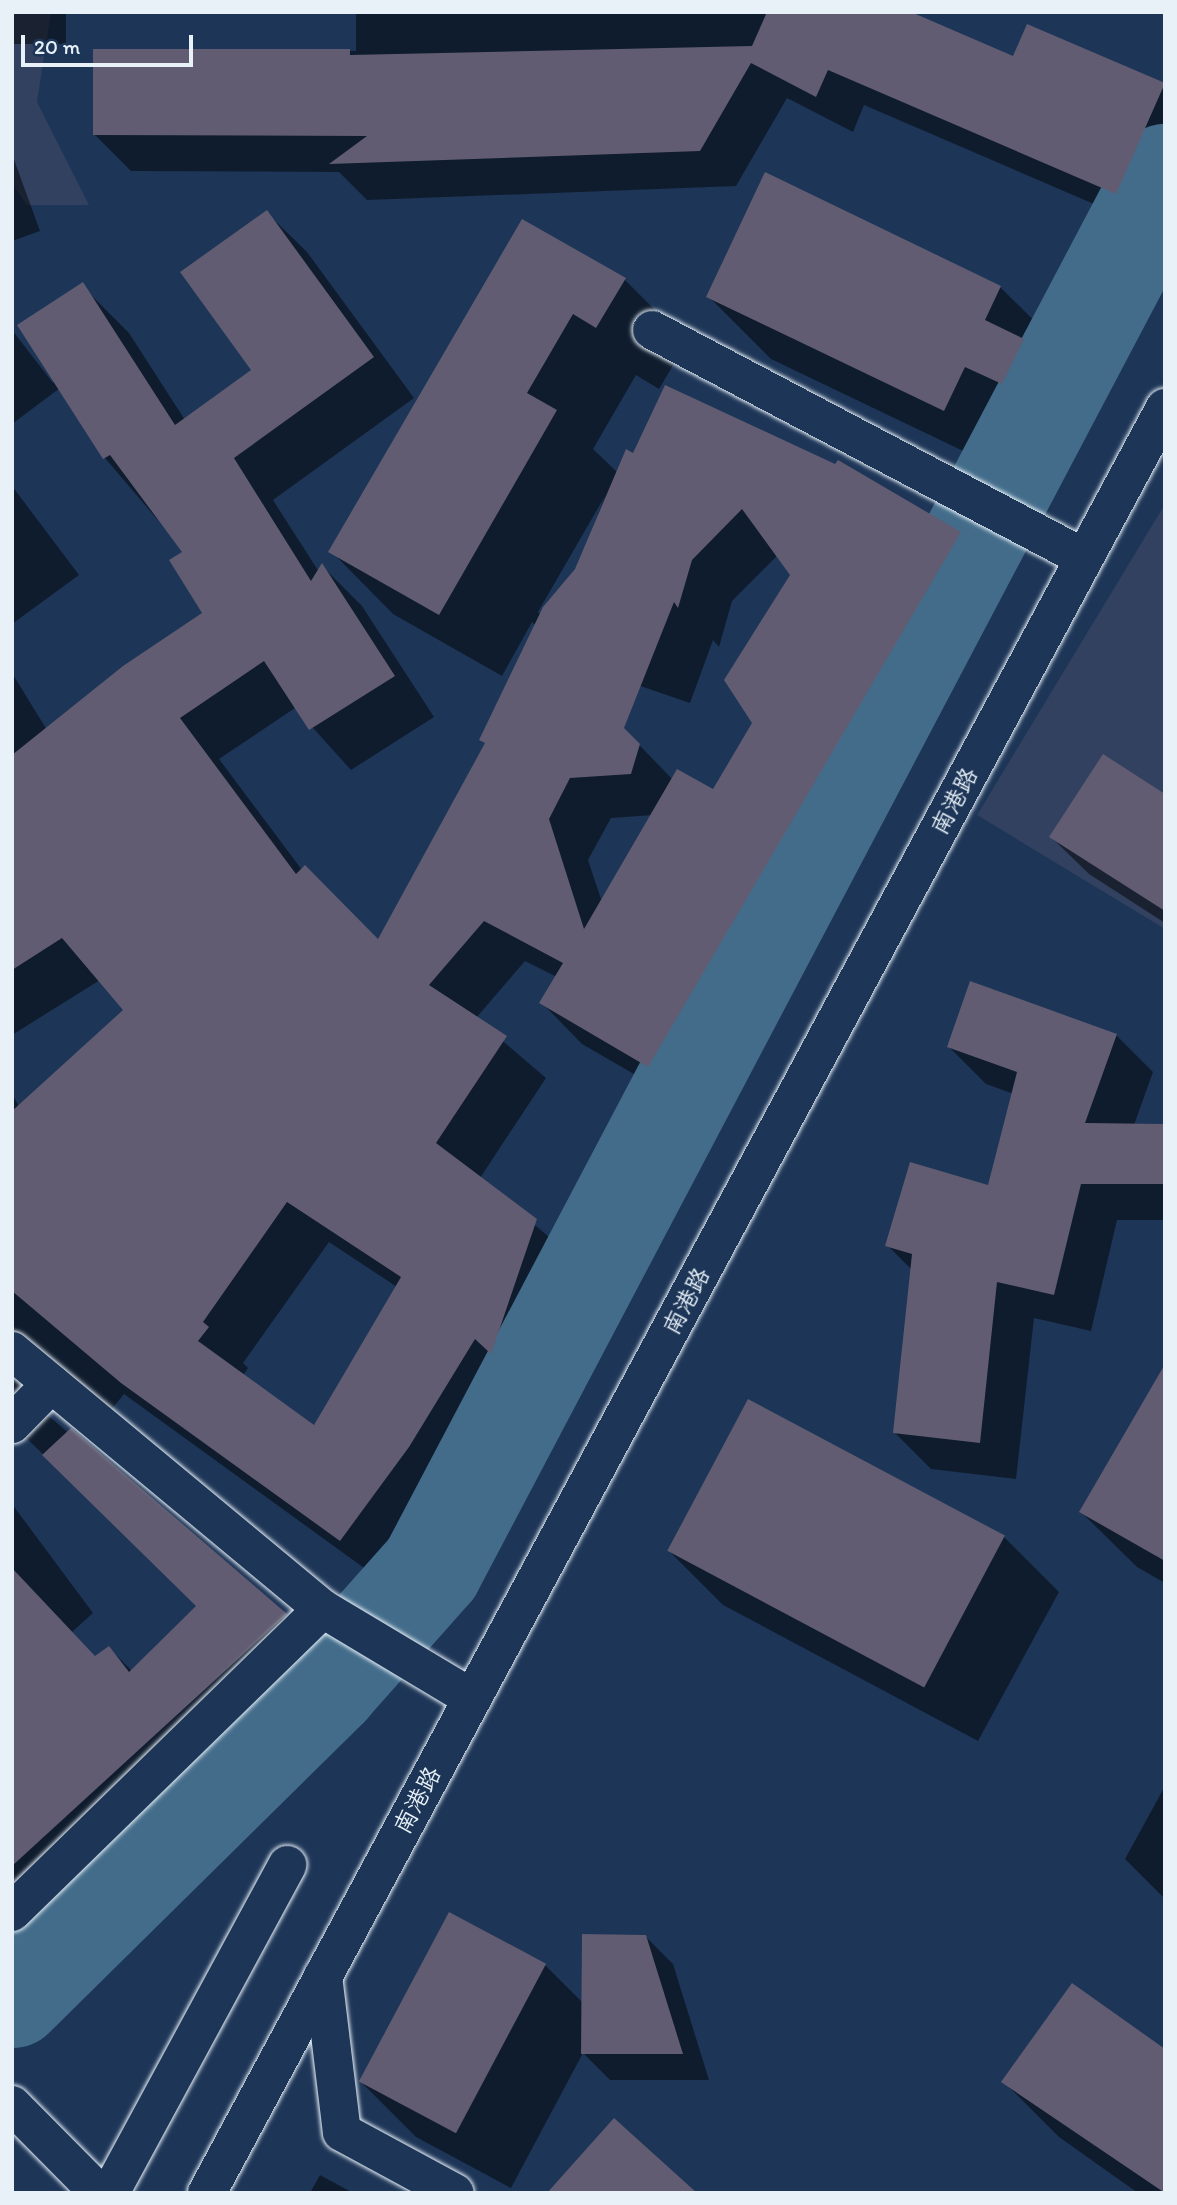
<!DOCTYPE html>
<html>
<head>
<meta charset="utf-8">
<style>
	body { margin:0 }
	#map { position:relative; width:1177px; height:2205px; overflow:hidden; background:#1d3557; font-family:Itim,"LXGW WenKai TC",sans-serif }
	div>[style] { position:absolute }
	.built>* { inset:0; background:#31415f }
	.shadow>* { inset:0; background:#0007; transform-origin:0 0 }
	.river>* { height:103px; margin:-51.5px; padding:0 51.5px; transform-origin:51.5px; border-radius:51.5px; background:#426c8a }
	.building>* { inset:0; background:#615c71; transform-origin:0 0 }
	.roads { filter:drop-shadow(0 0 2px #e8f1f8) drop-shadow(0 0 2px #e8f1f8) }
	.minor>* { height:38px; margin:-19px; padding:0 19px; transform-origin:19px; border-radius:19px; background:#1d3557 }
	span { translate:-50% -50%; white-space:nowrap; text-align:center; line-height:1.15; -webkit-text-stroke:7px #1d3557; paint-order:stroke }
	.street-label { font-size:24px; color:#e8f1f8 }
	.frame { position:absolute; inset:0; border:14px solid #e8f1f8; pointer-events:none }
	.scale { position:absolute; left:21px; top:35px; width:172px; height:32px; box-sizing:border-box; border:4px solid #e8f1f8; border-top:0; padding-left:9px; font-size:21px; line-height:24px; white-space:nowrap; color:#e8f1f8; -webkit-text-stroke:5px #1d3557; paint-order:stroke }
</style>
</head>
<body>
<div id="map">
	<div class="built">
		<div style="clip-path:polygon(12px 12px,51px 12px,37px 102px,89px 205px,27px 205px,12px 183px)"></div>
		<div style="clip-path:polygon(1165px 504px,1165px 929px,977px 815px)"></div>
	</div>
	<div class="shadow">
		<div style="left:12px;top:12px;width:54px;height:32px"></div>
		<div style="clip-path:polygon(356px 12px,907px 12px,1014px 59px,1164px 85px,1165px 201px,1152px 229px,864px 105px,853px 132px,787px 98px,736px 186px,367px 200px,339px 172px,131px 171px,95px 135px,95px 51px,356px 51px)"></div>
		<div style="clip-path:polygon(12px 154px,40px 231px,12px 241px)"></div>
		<div style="clip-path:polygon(evenodd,266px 212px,307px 252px,414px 398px,273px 500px,319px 572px,322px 566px,362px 606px,434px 717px,351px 770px,295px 708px,219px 759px,302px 870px,379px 942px,486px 744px,481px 740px,572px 675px,673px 780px,713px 792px,754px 723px,792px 574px,778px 555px,732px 601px,719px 647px,713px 640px,690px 703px,573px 663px,532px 622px,502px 676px,393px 614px,331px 551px,522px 221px,624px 279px,687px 342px,659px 389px,636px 375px,593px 449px,618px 473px,960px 533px,1001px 574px,689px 1106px,582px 1044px,542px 1003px,557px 977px,525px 961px,476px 1018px,546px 1078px,480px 1178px,577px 1261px,532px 1393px,516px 1377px,449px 1489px,382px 1581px,124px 1394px,111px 1410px,36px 1405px,326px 1655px,230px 1749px,163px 1799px,86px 1874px,93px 1882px,12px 1957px,12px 1504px,93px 1613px,72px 1632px,96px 1658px,109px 1648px,132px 1671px,198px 1606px,12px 1424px,12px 1094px,28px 1122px,133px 1017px,100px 980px,12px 1035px,12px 673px,47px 730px,205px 614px,185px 552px,105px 458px,60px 388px,12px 424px,12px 330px,53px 383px,88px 292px,129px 333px,185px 420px,254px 370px,266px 212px,605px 496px,577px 570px,540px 614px,538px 612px,605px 496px,266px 212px,653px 815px,602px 902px,588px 860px,611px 818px,653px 815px,266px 212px,329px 1242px,397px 1287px,314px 1427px,243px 1375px,248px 1368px,243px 1363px,329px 1242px)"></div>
		<div style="clip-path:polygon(1000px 287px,1063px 349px,1053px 370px,1085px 403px,1065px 446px,1028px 428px,1007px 472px,771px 359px,709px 297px)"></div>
		<div style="clip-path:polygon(12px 486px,79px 575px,12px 624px)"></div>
		<div style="clip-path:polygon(1165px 796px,1165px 923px,1089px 874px,1051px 837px)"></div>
		<div style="clip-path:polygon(1116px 1035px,1153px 1072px,1134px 1125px,1165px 1126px,1165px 1220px,1117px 1220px,1091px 1331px,1034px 1318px,1016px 1479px,931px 1469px,894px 1432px,912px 1270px,887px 1245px,989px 1187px,1014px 1094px,986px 1084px,949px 1047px)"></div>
		<div style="clip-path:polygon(1165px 1413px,1165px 1583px,1137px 1567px,1081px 1512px)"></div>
		<div style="clip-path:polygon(1004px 1537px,1059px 1592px,978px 1741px,723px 1605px,668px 1550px)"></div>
		<div style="clip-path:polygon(1165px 1786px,1165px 1899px,1125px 1859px)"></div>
		<div style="clip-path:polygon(646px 1937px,673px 1964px,709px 2080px,610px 2080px,583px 2053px,511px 2188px,416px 2137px,361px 2082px,545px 1965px,583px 2003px)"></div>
		<div style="clip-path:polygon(1004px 2082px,1165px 2193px,1138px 2193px,1059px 2137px)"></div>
		<div style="clip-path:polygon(320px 2175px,353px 2193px,310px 2193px)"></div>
	</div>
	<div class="river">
		<div style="left:12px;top:1996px;width:444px;rotate:-44.6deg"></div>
		<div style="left:328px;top:1684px;width:155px;rotate:-48.4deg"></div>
		<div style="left:431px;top:1568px;width:1575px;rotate:-62.21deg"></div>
	</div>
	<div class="building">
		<div style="clip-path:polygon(767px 12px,911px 12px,1013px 56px,1027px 24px,1165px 83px,1116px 194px,828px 70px,816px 97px,751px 63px,700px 151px,329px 164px,367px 136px,93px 135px,93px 49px,350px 49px,350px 55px,752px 46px)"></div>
		<div style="clip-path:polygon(765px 172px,1001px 286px,985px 320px,1024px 339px,1002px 384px,965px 367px,944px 411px,706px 297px)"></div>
		<div style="clip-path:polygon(evenodd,267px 210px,374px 357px,234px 458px,311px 581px,322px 563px,395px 676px,309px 730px,264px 661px,180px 718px,296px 874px,305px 865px,378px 939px,485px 743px,479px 740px,543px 607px,575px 569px,626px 449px,633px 453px,665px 385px,835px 464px,838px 460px,961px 532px,648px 1067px,539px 1003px,563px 963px,484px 921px,429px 985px,507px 1036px,436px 1143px,537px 1219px,491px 1354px,475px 1339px,409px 1447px,340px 1541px,121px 1383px,12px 1291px,12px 1111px,123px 1010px,62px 938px,12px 970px,12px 755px,123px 666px,202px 613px,169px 560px,182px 552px,110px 455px,103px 459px,17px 325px,83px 282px,175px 425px,251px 370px,180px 272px,267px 210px,742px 509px,790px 575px,724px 680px,752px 723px,713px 789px,677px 769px,584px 929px,549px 819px,570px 778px,631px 774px,640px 744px,624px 728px,674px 602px,678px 608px,692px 560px,742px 509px,267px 210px,287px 1202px,401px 1277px,314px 1425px,198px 1341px,209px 1327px,203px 1322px,287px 1202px)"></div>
		<div style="clip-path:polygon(522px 219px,626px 278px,596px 328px,573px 314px,527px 393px,557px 410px,439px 615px,328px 552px)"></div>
		<div style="clip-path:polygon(1103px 754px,1165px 794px,1165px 911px,1049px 837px)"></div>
		<div style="clip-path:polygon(970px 981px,1117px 1034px,1085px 1123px,1165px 1124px,1165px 1184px,1081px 1184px,1054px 1295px,997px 1282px,980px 1443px,893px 1433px,912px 1254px,885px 1246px,910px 1162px,988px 1185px,1017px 1072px,947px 1047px)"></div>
		<div style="clip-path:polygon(1165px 1364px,1165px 1561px,1079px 1512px)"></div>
		<div style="left:748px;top:1399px;width:291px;height:172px;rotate:28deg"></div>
		<div style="clip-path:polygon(71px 1428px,287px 1614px,12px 1866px,12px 1568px,95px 1656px,109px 1646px,129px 1672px,196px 1606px,42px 1455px)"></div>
		<div style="left:449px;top:1912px;width:110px;height:192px;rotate:28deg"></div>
		<div style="clip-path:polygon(582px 1934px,646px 1935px,683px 2054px,581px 2054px)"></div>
		<div style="clip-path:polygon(1072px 1983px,1165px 2049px,1165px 2193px,1001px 2082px)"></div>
		<div style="clip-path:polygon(614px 2118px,697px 2193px,547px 2193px)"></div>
	</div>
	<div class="roads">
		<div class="minor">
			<div style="left:652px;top:330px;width:488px;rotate:27.8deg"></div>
			<div style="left:12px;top:1351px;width:404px;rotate:39.7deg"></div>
			<div style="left:323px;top:1609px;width:174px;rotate:30.9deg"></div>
			<div style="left:12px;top:1424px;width:56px;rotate:-45.7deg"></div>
			<div style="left:12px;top:1912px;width:434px;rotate:-44.3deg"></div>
			<div style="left:323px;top:1976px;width:157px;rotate:83.1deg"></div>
			<div style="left:342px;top:2132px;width:128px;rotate:28.4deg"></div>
			<div style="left:12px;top:2105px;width:124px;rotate:45.3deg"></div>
			<div style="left:110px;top:2193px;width:373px;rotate:-61.6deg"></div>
			<div style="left:207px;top:2193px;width:2026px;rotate:-61.78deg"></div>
		</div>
	</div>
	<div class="street-label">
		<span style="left:954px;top:801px;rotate:-62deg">南港路</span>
		<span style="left:686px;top:1301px;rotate:-62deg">南港路</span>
		<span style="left:417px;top:1800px;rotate:-62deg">南港路</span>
	</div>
	<div class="frame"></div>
	<div class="scale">20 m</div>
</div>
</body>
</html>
